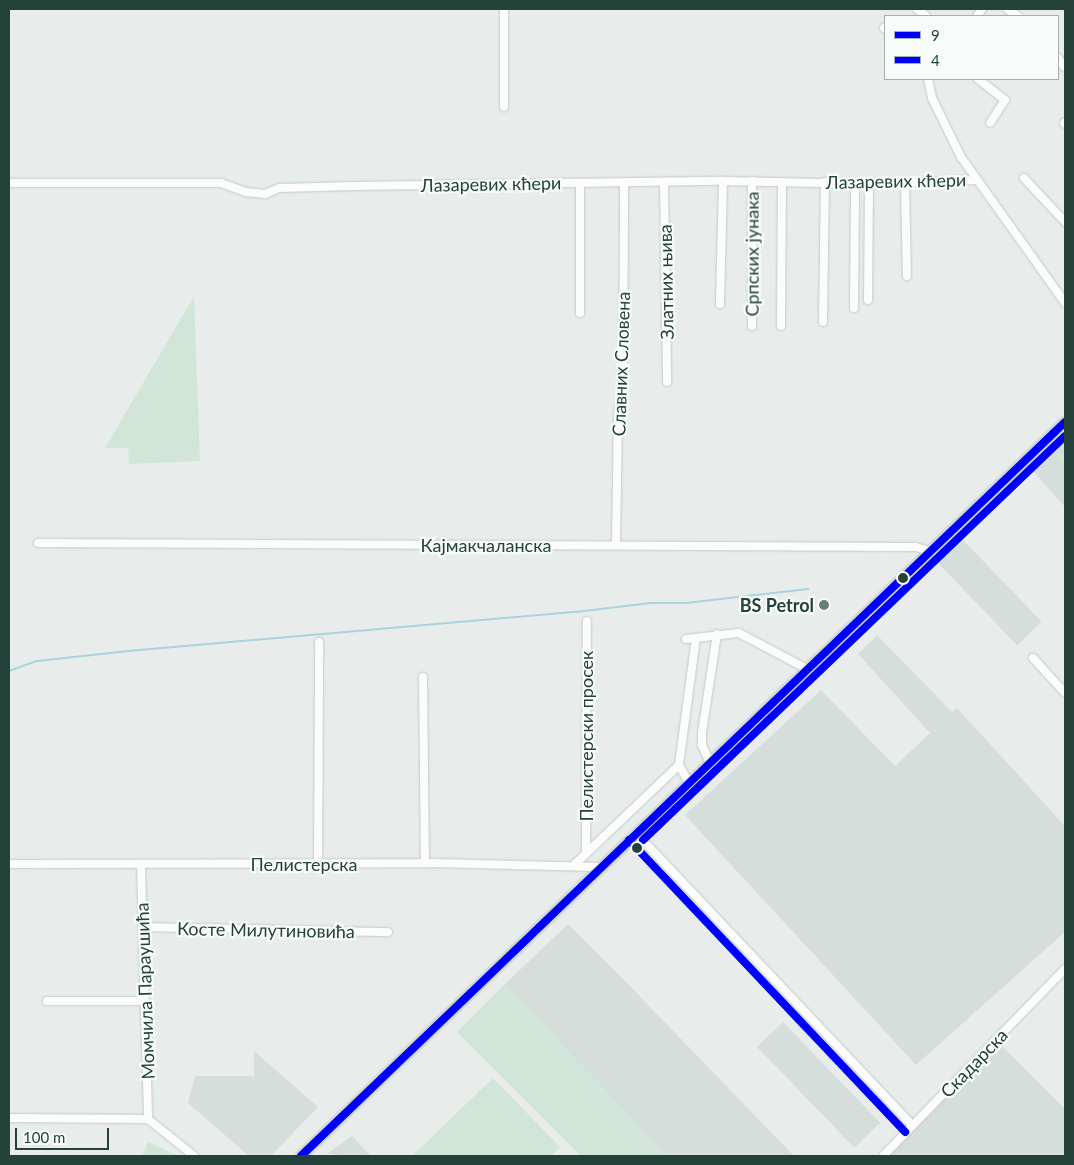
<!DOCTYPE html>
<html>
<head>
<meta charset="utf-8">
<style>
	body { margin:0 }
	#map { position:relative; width:1074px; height:1165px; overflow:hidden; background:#e8edeb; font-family:Lato,sans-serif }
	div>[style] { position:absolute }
	.built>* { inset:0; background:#d6dedb; transform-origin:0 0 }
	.green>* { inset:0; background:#d1e6d8 }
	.stream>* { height:2px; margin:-1px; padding:0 1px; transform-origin:1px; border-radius:1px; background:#a9d4db }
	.roads { filter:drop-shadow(0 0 1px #c5cac8) drop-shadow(0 0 1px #c5cac8) }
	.minor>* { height:8px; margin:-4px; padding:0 4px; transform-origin:4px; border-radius:4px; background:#fcfcfc }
	.major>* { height:10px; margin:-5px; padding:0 5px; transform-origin:5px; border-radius:5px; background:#cfd7d5 }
	.bus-1>* { height:8px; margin:-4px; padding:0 4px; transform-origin:4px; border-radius:4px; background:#00f }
	.bus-2>* { height:8px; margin:-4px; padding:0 4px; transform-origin:4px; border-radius:4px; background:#00f }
	.dots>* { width:14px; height:14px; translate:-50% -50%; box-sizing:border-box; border:2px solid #f7fbf9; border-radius:50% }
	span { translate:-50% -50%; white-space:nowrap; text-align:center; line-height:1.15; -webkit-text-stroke:4.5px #f7fbf9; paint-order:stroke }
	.street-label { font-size:18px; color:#24423a }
	.poi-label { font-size:18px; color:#24423a; font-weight:700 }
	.right { translate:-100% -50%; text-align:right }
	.frame { position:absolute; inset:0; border:10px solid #24423a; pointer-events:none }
	.legend { position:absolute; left:884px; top:15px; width:175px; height:65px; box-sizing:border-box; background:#f7fbf9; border:1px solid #a3b1ad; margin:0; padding:6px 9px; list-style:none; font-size:15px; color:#24423a }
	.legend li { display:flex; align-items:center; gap:10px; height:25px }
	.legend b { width:25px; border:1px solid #a3b1ad }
	.scale { position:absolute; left:15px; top:1128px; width:94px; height:22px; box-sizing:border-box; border:2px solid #24423a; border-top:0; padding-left:6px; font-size:15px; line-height:18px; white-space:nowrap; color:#24423a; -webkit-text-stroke:4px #f7fbf9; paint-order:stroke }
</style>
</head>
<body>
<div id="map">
	<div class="built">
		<div style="clip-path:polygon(1065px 432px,1065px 458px,1052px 446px)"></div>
		<div style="clip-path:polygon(1052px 451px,1065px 466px,1065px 507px,1031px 469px)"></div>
		<div style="left:959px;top:536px;width:119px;height:34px;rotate:46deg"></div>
		<div style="clip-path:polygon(877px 635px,952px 712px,957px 708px,1065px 826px,1065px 932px,916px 1065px,685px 815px,821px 690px,895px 766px,930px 733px,858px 654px)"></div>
		<div style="clip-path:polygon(568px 924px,623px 979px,794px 1156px,667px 1156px,504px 985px)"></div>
		<div style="left:783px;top:1022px;width:140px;height:36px;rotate:46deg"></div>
		<div style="clip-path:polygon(998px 1042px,1065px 1109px,1065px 1156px,886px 1156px)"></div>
		<div style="clip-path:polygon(254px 1051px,318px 1107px,271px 1156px,249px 1156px,188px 1103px,195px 1076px,254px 1076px)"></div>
		<div style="clip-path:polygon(352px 1136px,371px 1156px,327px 1154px)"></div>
	</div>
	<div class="green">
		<div style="clip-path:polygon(194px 296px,200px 461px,129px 464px,128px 448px,105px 448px)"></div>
		<div style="clip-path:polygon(1052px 446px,1065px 458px,1065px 466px,1052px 451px)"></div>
		<div style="clip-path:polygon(504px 985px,667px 1156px,581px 1156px,457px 1032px)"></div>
		<div style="clip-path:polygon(493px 1078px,560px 1147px,551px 1156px,412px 1156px)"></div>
		<div style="clip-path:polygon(148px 1142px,178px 1156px,142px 1156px)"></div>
	</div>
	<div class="stream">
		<div style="left:9px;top:671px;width:30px;rotate:-20deg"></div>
		<div style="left:37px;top:661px;width:92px;rotate:-6.3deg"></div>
		<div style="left:128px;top:651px;width:450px;rotate:-5deg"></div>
		<div style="left:576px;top:612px;width:75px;rotate:-6.9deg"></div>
		<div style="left:650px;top:603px;width:36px"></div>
		<div style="left:686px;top:603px;width:123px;rotate:-6.5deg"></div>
	</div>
	<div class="roads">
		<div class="minor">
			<div style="left:504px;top:9px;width:98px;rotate:90deg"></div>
			<div style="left:917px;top:9px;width:11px;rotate:38deg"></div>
			<div style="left:1007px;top:9px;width:13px;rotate:32deg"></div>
			<div style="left:977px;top:16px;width:9px;rotate:-54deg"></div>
			<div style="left:884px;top:28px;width:1px;rotate:45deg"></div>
			<div style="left:1058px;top:58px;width:11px;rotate:56deg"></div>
			<div style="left:928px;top:79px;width:19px;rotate:78deg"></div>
			<div style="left:932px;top:98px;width:66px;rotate:63.8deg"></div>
			<div style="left:961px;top:157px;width:179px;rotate:54.5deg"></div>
			<div style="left:978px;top:79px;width:34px;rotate:38deg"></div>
			<div style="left:1005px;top:100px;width:27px;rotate:123deg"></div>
			<div style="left:1064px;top:123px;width:1px;rotate:45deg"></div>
			<div style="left:1024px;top:178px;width:60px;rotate:47deg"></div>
			<div style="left:664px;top:182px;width:200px;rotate:89.1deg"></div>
			<div style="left:9px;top:183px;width:212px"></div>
			<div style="left:221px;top:183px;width:27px;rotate:20deg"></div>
			<div style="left:246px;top:192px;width:19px;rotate:6deg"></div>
			<div style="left:265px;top:194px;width:15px;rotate:-23deg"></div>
			<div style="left:279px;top:188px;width:75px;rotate:-1.5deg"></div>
			<div style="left:354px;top:186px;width:369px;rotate:-0.8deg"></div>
			<div style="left:723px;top:181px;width:146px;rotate:1.2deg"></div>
			<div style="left:869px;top:184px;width:108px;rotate:-2.1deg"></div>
			<div style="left:905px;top:184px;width:92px;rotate:88.8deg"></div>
			<div style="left:868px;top:300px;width:116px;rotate:-89.5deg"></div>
			<div style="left:720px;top:304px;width:123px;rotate:-88.6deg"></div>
			<div style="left:854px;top:308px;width:124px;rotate:-89.5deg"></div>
			<div style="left:580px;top:313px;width:130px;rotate:-90deg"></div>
			<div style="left:823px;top:322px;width:140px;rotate:-89.2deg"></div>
			<div style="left:752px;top:326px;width:145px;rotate:-90deg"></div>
			<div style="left:781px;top:326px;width:144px;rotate:-89.6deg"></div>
			<div style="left:38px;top:543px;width:878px;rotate:0.26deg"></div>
			<div style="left:916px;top:547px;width:17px;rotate:17deg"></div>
			<div style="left:616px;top:545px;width:131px;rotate:-89.1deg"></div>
			<div style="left:618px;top:414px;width:23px;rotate:-77deg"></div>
			<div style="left:623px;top:392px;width:209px;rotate:-89.7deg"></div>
			<div style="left:686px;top:639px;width:53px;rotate:-6.5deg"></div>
			<div style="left:739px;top:633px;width:77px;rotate:27.9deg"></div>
			<div style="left:1033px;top:658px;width:47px;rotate:47.6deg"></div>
			<div style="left:423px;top:677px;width:186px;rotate:89.4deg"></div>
			<div style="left:710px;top:763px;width:20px;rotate:-114deg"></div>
			<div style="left:702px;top:745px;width:12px;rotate:-90deg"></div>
			<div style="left:702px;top:733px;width:100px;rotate:-81.4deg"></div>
			<div style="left:679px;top:765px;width:128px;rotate:-82.4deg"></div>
			<div style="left:636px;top:833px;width:402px;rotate:46.6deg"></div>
			<div style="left:586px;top:851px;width:230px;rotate:-89.8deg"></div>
			<div style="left:9px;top:864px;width:426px;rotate:-0.1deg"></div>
			<div style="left:435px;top:863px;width:164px;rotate:1.4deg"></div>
			<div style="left:141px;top:864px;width:255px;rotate:88.4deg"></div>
			<div style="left:318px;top:865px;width:223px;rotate:-89.7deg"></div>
			<div style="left:574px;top:865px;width:145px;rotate:-43.6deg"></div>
			<div style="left:679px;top:765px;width:21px;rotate:61deg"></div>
			<div style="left:143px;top:927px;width:245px;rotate:1.2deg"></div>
			<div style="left:47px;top:1001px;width:98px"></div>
			<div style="left:9px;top:1118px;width:139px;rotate:0.4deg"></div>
			<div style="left:148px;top:1119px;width:59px;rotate:38.8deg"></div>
			<div style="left:883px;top:1156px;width:261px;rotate:-45.8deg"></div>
		</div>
		<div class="major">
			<div style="left:301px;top:1156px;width:1059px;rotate:-43.85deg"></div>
		</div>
	</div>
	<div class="bus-1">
		<div style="left:301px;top:1156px;width:1059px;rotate:-43.85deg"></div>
	</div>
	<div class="bus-2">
		<div style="left:629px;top:840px;width:402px;rotate:46.6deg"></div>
		<div style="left:643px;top:840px;width:584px;rotate:-43.75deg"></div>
	</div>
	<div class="dots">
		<div style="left:903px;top:578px;background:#24423a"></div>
		<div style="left:824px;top:605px;background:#697e78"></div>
		<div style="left:637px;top:848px;background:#24423a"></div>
	</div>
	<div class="street-label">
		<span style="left:896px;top:181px;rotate:-1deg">Лазаревих кћери</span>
		<span style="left:491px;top:184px;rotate:-1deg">Лазаревих кћери</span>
		<span style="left:752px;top:254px;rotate:-90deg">Српских јунака</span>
		<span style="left:666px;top:282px;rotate:-91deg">Златних њива</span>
		<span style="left:621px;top:364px;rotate:-88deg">Славних Словена</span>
		<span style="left:486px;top:545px">Кајмакчаланска</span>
		<span style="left:586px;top:736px;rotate:-90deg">Пелистерски просек</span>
		<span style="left:304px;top:864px">Пелистерска</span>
		<span style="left:266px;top:930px;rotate:1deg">Косте Милутиновића</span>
		<span style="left:145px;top:991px;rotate:-92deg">Момчила Параушића</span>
		<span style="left:974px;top:1063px;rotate:-46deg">Скадарска</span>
	</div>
	<div class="poi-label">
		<span class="right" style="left:814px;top:605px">BS Petrol</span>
	</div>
	<div class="frame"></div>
	<ul class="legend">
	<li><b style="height:6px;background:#00f"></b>9</li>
	<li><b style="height:6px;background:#00f"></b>4</li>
	</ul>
	<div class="scale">100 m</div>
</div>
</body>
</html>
